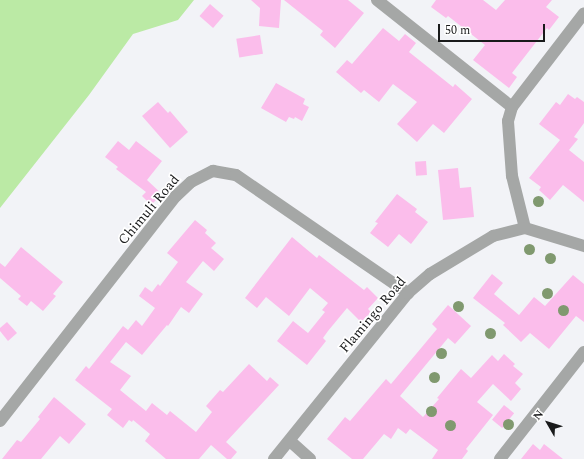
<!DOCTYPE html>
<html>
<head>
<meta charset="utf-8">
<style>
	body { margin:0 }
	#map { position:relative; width:584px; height:459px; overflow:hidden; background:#f2f3f7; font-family:Spectral,serif }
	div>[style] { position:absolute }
	.green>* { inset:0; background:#bbeaa5 }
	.building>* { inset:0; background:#fbbdeb; transform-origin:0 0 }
	.street>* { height:12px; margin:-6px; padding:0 6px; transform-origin:6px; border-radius:6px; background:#a5a7a6 }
	.trees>* { width:11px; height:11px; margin:-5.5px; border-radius:50%; background:#80996f }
	span { translate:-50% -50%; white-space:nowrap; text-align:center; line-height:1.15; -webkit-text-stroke:3.5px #fff; paint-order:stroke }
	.street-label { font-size:14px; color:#191a1b }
	.north { position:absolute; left:528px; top:403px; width:40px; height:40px; -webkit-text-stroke:3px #fff; paint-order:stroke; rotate:309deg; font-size:11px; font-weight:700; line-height:16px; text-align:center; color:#191a1b }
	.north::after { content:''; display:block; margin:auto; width:14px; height:18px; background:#191a1b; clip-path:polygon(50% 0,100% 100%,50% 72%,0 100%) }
	.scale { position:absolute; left:438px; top:24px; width:107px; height:18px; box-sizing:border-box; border:2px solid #191a1b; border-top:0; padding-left:5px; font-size:12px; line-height:14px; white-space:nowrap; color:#191a1b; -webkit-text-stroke:3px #fff; paint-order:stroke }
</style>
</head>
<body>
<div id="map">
	<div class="green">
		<div style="clip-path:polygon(0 0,194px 0,178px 20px,133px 34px,89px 95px,0 208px)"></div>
	</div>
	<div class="building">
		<div style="clip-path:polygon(251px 0,281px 0,279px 28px,259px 26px,260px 8px)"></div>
		<div style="clip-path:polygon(284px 0,348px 0,364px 13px,335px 48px,320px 35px,323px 31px)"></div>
		<div style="clip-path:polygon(436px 0,483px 0,496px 10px,505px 0,552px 0,546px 7px,559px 17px,549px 30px,547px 28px,512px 73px,517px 77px,509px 88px,473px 60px,485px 45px,448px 16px,446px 18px,431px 7px)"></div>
		<div style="left:210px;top:4px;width:18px;height:16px;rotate:41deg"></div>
		<div style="clip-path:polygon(383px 28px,399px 41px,405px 34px,416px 43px,409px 52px,453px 87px,455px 84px,472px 99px,444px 133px,433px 124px,417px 142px,397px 124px,417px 102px,393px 84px,379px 102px,364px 90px,361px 93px,336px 72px,347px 60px,352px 64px)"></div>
		<div style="left:260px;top:35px;width:19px;height:24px;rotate:81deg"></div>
		<div style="clip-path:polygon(276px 83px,305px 99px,303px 104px,309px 107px,302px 121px,295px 117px,294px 119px,289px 117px,286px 122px,261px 108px)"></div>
		<div style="clip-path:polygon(568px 94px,575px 99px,577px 97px,584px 102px,584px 123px,574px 137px,578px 139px,569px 150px,584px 162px,584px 202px,563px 185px,550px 200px,539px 190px,541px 187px,529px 178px,560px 140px,539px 124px,556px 102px,560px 105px)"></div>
		<div style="clip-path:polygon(158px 102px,168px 113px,170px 111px,188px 132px,170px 148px,142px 116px)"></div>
		<div style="clip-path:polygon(118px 141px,129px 150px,136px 141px,162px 161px,147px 180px,164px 196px,159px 202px,156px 200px,151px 205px,142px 196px,146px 192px,116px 169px,118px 167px,105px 157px)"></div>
		<div style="left:426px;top:161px;width:14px;height:11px;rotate:86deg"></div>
		<div style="clip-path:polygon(458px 168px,460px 188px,471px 187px,474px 217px,443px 220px,438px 170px)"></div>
		<div style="clip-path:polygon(397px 194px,417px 209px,415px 212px,428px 222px,411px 244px,399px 234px,388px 247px,370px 233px,378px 223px,375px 222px)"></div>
		<div style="clip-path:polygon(195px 220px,207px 230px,205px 233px,216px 243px,211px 248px,224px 259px,214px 271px,203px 261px,186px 282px,203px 294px,189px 313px,181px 307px,168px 326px,167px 325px,142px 355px,126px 342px,110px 362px,131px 376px,120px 390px,146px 411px,152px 403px,167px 415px,170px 411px,196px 432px,212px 412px,206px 406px,220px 390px,223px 392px,249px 364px,267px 381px,270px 377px,279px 385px,226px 442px,237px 452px,231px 459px,227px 459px,211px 445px,199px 459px,166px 459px,145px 441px,150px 434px,133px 420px,132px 422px,129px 420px,123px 428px,107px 415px,112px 409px,75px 380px,86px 366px,89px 369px,123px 326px,128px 330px,136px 320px,142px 326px,155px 308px,139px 296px,145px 287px,152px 292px,158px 284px,160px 286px,178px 262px,167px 253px)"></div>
		<div style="clip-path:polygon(292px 237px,317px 258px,319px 255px,364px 290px,367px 287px,378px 298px,368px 309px,371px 312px,361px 322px,347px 308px,328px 331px,323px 338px,326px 341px,307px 365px,277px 341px,293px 321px,308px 333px,325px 312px,322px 310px,328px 303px,310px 288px,289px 316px,266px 297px,257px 308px,245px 298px)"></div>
		<div style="clip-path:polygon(21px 247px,63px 282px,53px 294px,56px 296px,43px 311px,31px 301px,27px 306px,18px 299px,21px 296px,0 278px,0 263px,5px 267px)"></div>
		<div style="clip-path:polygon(492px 274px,503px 283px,494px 294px,519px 315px,534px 297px,545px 306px,573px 275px,584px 284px,584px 322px,576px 316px,549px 349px,530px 333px,521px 342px,503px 325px,505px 323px,473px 298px)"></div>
		<div style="clip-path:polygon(448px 305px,471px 326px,455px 344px,448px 338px,400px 396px,423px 417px,439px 399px,437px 398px,461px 369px,471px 378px,492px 355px,498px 361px,504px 354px,515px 364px,513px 366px,523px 374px,515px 383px,521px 389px,511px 401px,493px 384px,477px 402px,493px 415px,466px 449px,468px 451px,462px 459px,432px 459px,438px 450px,410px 429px,406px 434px,398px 428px,391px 439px,384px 434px,363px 459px,352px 459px,327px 439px,345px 417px,350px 421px,386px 379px,391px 384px,437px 329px,432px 324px)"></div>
		<div style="clip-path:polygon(7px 322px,17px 333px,8px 341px,0 331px,0 328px)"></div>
		<div style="clip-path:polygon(54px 397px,86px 424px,69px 444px,60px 436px,41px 459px,2px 459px,17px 440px,21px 442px,40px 419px,38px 417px)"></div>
		<div style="left:504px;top:405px;width:13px;height:19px;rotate:39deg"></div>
		<div style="clip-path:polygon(533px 444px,540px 450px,544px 444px,563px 459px,521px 459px)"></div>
	</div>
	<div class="street">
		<div style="left:377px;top:0;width:172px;rotate:38.4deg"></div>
		<div style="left:525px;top:228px;width:54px;rotate:-104deg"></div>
		<div style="left:512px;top:176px;width:55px;rotate:-94.2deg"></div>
		<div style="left:508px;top:121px;width:15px;rotate:-74deg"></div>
		<div style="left:512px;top:107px;width:118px;rotate:-52.5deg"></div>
		<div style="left:525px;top:228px;width:62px;rotate:17deg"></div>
		<div style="left:0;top:421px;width:286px;rotate:-52deg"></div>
		<div style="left:176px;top:196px;width:21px;rotate:-43deg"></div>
		<div style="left:191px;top:182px;width:25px;rotate:-27deg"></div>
		<div style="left:213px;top:171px;width:23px;rotate:10deg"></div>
		<div style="left:236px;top:175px;width:209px;rotate:34.5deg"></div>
		<div style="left:290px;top:441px;width:27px;rotate:42deg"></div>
		<div style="left:274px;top:459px;width:213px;rotate:-51.1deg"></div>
		<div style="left:408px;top:293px;width:29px;rotate:-41deg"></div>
		<div style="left:430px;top:274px;width:74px;rotate:-31.1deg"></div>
		<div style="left:493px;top:236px;width:33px;rotate:-14deg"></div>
		<div style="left:500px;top:459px;width:136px;rotate:-51.9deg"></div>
	</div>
	<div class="trees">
		<div style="left:538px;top:201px"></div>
		<div style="left:529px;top:249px"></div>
		<div style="left:550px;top:258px"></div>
		<div style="left:547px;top:293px"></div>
		<div style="left:458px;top:306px"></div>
		<div style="left:563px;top:310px"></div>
		<div style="left:490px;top:333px"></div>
		<div style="left:441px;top:353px"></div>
		<div style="left:434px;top:377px"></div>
		<div style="left:431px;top:411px"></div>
		<div style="left:508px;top:424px"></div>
		<div style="left:450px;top:425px"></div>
	</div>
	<div class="street-label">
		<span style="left:149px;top:210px;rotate:-50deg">Chimuli Road</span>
		<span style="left:373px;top:315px;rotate:-50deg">Flamingo Road</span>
	</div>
	<div class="north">N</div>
	<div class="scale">50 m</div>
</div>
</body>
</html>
